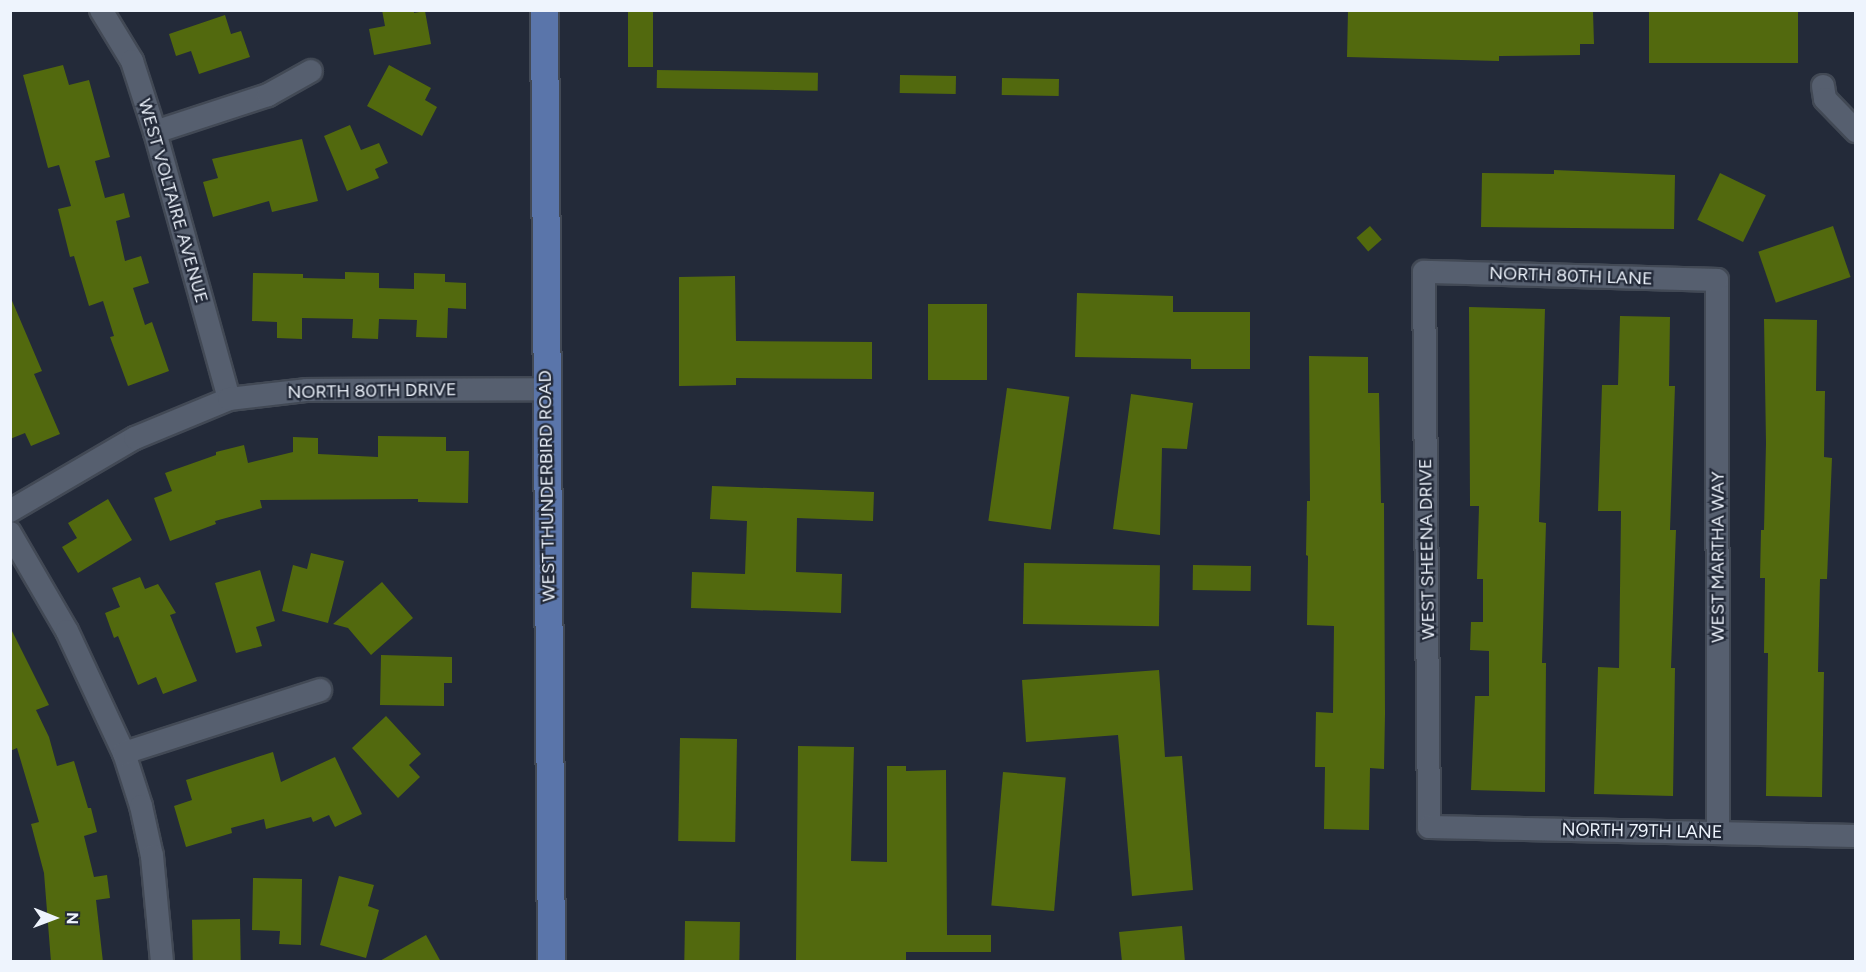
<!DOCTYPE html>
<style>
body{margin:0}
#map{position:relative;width:1866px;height:972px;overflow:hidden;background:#232a39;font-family:Figtree,sans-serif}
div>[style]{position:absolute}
.building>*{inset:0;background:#52690e;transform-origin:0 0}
.roads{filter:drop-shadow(2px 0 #424955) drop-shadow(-2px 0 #424955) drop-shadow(0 2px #424955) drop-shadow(0 -2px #424955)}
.minor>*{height:22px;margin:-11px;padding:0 11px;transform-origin:11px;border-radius:11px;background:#565f6f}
.major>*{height:27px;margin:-13.5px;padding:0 13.5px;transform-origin:13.5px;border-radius:13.5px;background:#5a75aa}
span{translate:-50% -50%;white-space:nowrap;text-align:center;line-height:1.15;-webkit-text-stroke:4.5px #232a39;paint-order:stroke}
.street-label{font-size:18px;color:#eef4fd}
.frame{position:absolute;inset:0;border:12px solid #eef4fd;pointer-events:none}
.north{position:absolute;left:24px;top:888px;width:60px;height:60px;-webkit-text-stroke:4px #232a39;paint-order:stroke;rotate:91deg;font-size:16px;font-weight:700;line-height:24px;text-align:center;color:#eef4fd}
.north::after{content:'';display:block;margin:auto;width:21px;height:27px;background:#eef4fd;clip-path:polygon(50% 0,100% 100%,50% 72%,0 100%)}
</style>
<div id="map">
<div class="building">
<div style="clip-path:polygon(382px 10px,414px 10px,414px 13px,425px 11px,431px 44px,374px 55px,369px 29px,385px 26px)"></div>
<div style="left:628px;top:10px;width:25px;height:57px"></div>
<div style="clip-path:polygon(1348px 10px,1593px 12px,1594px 44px,1580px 44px,1580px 55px,1499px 56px,1499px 61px,1347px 57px)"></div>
<div style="left:1649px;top:10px;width:149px;height:53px"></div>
<div style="clip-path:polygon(225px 15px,231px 34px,241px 31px,250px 57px,199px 74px,191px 51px,176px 56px,169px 34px)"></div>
<div style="clip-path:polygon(63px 65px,69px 85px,89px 80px,110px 157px,95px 161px,105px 198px,124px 193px,130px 217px,116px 221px,125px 261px,141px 256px,149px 283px,133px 288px,145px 325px,152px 322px,169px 371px,128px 386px,110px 337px,114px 336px,103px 301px,89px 306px,74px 256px,70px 257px,58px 209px,71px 206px,59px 165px,48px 168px,23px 75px)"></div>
<div style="clip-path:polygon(389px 65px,431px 88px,425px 100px,437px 107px,422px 136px,367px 106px)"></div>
<div style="left:657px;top:70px;width:161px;height:18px;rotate:1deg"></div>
<div style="left:900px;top:75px;width:56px;height:18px;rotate:1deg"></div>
<div style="left:1002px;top:78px;width:57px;height:17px;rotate:1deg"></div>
<div style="clip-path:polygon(350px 125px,361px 150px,379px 143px,388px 163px,375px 169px,379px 178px,347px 191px,324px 136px)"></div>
<div style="clip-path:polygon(302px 139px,318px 201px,272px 212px,269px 201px,213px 217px,203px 182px,218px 178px,212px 159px)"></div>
<div style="clip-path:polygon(1554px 170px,1675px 175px,1674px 229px,1481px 227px,1482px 173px,1554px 174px)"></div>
<div style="left:1720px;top:173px;width:51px;height:52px;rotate:26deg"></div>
<div style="left:1370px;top:226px;width:18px;height:18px;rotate:49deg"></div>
<div style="left:1833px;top:226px;width:54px;height:79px;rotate:71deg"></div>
<div style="clip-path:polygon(345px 272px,379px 273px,379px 288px,414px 289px,414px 273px,445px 274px,445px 282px,466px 283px,466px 309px,448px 308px,447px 338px,416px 337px,417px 320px,379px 319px,378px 339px,352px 338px,353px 319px,302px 318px,302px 339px,277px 338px,277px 322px,252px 321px,253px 273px,303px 274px,303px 278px,345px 279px)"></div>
<div style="clip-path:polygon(735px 276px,736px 341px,872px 342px,872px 379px,736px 378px,736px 385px,679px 386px,679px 277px)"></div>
<div style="clip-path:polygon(1077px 293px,1173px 296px,1173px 312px,1250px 312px,1250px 369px,1191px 369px,1191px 359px,1075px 357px)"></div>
<div style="clip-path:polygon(10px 296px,42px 371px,34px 374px,60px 434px,31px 446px,25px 433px,10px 439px)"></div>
<div style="left:928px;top:304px;width:59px;height:76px"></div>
<div style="clip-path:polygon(1469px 307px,1545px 309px,1539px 522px,1546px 523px,1542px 663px,1546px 663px,1545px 792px,1471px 790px,1475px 696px,1489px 696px,1489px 651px,1470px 650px,1471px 622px,1483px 622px,1483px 579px,1477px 579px,1479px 506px,1470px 506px)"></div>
<div style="clip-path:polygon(1620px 316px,1670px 317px,1669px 386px,1675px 386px,1670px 530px,1676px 530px,1671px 668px,1675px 668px,1673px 796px,1594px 794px,1598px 667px,1619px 668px,1621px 511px,1598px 511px,1602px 385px,1618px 385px)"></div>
<div style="clip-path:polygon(1764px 319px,1817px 320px,1816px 391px,1825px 391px,1824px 457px,1832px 458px,1827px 579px,1820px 579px,1818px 672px,1824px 672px,1822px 797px,1766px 796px,1768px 653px,1764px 653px,1765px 578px,1760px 578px,1761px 530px,1764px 530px,1766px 443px)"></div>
<div style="clip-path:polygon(1309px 356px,1368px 357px,1368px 393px,1379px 393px,1381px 503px,1384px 503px,1385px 714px,1384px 769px,1370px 768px,1369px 830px,1324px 829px,1325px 767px,1315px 767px,1316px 712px,1333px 713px,1334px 626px,1307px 625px,1308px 556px,1306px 555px,1307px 501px,1310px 501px)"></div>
<div style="left:1007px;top:388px;width:63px;height:134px;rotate:8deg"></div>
<div style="clip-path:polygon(1131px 394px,1193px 403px,1187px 449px,1162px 448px,1160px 535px,1113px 529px)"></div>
<div style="clip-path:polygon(378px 436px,446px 437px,446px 451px,469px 451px,468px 503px,418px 502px,418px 499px,260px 500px,262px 508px,215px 521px,216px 524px,170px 541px,154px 498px,172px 491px,165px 473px,216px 455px,216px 452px,244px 445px,248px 463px,293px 452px,293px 437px,318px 438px,318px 454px,378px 457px)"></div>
<div style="clip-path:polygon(712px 486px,874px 492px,873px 521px,797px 518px,796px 572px,842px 574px,841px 613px,691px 608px,692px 572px,745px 574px,747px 521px,710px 519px)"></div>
<div style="clip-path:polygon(108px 499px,132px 540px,78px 573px,62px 547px,77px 538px,68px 523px)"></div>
<div style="clip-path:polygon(311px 553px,344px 561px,328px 623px,282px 611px,293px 565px,307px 569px)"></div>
<div style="left:1024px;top:563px;width:136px;height:61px;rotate:1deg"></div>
<div style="left:1193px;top:565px;width:58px;height:25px;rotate:1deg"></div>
<div style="clip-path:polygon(260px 570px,275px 621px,256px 627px,262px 646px,236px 653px,215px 583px)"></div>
<div style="clip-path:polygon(140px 577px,145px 589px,158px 584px,176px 613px,170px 615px,197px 681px,163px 694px,156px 677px,138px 685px,118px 636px,114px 638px,105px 613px,120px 607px,112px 588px)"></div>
<div style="clip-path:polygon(382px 582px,413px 618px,371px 655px,348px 628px,333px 624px)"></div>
<div style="clip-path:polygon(10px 627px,49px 705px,36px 710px,49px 737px,57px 766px,74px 761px,88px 808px,91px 808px,97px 832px,84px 836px,94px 877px,107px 875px,110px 898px,96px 900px,103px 962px,51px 962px,44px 873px,31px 824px,39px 822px,17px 748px,10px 751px)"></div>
<div style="clip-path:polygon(381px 655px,452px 657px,452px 683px,444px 683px,444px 706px,380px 705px)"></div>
<div style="clip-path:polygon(1159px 670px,1165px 757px,1182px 756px,1193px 890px,1132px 896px,1118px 735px,1026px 742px,1022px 680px)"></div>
<div style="clip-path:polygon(386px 716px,421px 754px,409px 765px,420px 777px,398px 798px,352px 748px)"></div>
<div style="left:680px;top:738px;width:57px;height:103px;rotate:1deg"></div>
<div style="clip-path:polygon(798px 746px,854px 747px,851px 861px,887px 862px,887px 766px,906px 766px,906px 771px,946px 770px,947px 935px,991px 935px,991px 952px,906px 952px,906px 962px,796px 962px)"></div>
<div style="clip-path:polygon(273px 752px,281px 782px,335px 757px,362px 814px,335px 827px,329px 815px,313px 822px,311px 817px,266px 829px,264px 819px,231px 828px,232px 833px,186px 847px,174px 806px,192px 800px,186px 780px)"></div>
<div style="left:1003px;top:772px;width:63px;height:134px;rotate:5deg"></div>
<div style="clip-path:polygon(339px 876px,374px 885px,368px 906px,379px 910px,366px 958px,320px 945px)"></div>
<div style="clip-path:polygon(253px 878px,302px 879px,301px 945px,279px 944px,280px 931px,252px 930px)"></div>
<div style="left:240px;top:919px;width:43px;height:48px;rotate:89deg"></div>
<div style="left:685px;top:921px;width:55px;height:41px;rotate:1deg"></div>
<div style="clip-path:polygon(1182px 926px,1185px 962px,1122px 962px,1119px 932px)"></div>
<div style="clip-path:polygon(426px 935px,441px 962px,378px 962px)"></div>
</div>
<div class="roads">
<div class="minor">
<div style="left:101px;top:10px;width:60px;rotate:58.7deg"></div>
<div style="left:132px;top:61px;width:75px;rotate:72.1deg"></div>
<div style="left:155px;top:132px;width:277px;rotate:74.5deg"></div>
<div style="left:1823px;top:86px;width:13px;rotate:81deg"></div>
<div style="left:1825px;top:99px;width:45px;rotate:45.9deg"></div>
<div style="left:155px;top:132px;width:119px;rotate:-18.1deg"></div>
<div style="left:268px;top:95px;width:49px;rotate:-29.2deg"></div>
<div style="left:10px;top:511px;width:145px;rotate:-30.3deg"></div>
<div style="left:135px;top:438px;width:102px;rotate:-22.5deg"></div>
<div style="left:229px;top:399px;width:79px;rotate:-6.6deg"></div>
<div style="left:307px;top:390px;width:239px;rotate:-0.2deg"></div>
<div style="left:10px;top:533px;width:113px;rotate:59.8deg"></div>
<div style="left:67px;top:631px;width:135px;rotate:65deg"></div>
<div style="left:124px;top:753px;width:56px;rotate:72.2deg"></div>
<div style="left:141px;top:806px;width:51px;rotate:77.6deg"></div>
<div style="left:152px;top:856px;width:106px;rotate:84.6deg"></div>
<div style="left:124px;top:753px;width:206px;rotate:-17.8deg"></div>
<div style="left:1718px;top:833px;width:553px;rotate:-90.1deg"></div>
<div style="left:1717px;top:280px;width:293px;rotate:-178.4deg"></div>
<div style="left:1424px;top:272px;width:555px;rotate:89.48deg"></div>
<div style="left:1429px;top:827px;width:427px;rotate:1.2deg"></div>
</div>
<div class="major">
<div style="left:544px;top:10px;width:952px;rotate:89.58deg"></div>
</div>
</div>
<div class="street-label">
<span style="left:173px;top:201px;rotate:74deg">WEST VOLTAIRE AVENUE</span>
<span style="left:1571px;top:276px;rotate:2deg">NORTH 80TH LANE</span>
<span style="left:372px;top:391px;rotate:-1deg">NORTH 80TH DRIVE</span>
<span style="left:547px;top:486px;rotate:-91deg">WEST THUNDERBIRD ROAD</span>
<span style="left:1427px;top:549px;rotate:-91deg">WEST SHEENA DRIVE</span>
<span style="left:1718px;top:557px;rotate:-90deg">WEST MARTHA WAY</span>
<span style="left:1642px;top:831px;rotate:1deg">NORTH 79TH LANE</span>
</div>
<div class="frame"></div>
<div class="north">N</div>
</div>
